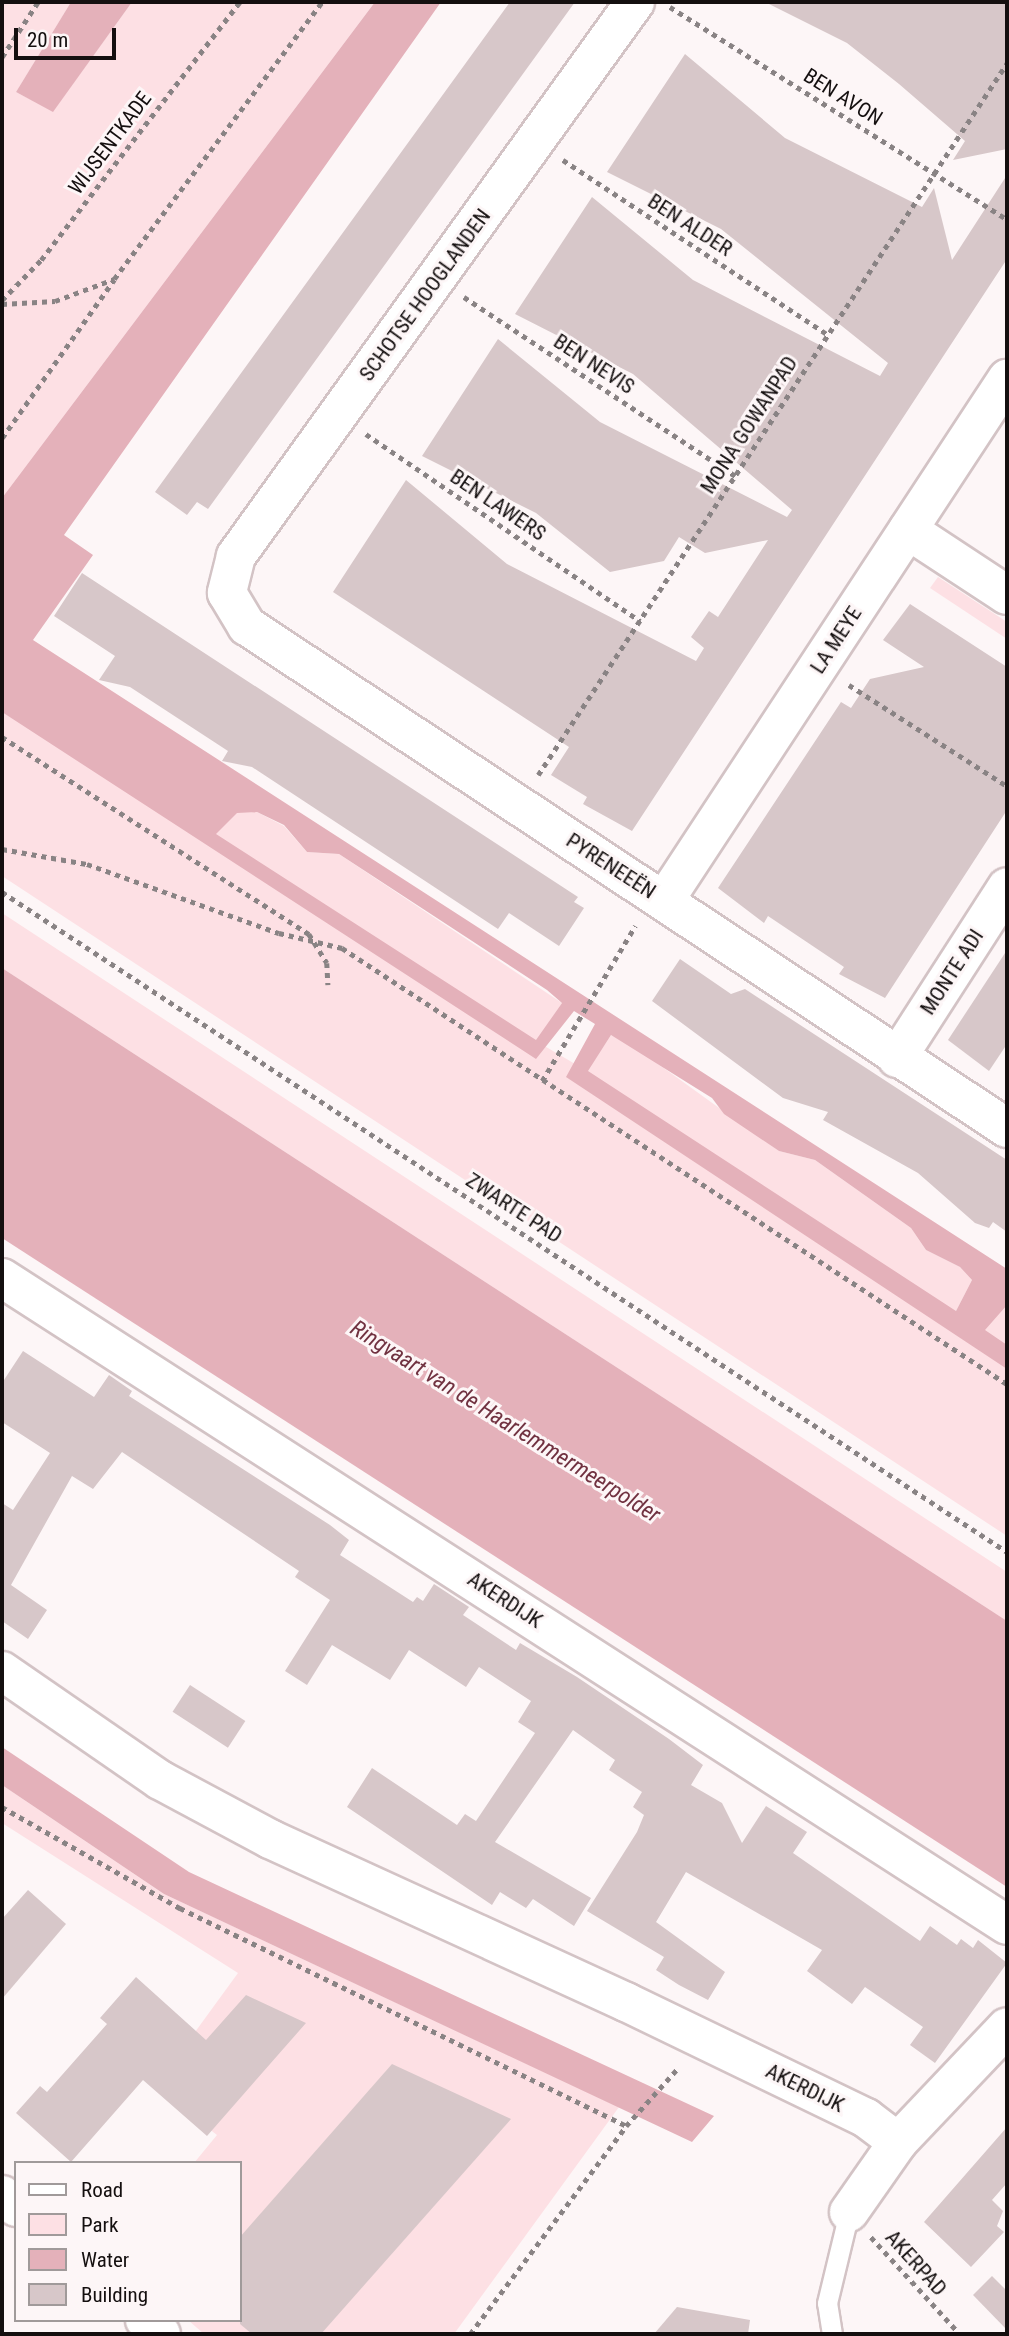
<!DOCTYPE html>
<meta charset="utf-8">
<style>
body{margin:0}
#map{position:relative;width:1009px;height:2336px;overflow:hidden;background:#fdf6f7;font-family:"Roboto Condensed",sans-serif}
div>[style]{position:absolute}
.green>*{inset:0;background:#fde0e4}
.water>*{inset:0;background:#e4b1ba}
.building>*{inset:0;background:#d7c7c9;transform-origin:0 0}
.path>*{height:4.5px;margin-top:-2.25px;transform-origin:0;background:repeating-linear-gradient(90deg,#898384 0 5px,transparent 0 10px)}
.roads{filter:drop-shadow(2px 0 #d3c3c5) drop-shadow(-2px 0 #d3c3c5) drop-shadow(0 2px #d3c3c5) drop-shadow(0 -2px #d3c3c5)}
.service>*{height:19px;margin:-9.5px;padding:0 9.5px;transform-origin:9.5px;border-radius:9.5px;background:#fff}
.minor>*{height:38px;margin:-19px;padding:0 19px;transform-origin:19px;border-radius:19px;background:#fff}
.tertiary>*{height:38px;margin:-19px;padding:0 19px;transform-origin:19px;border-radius:19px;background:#fff}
span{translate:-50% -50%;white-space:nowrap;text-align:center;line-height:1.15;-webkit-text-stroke:6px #fdf6f7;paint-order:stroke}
.street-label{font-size:21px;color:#140f0f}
.water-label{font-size:23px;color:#713241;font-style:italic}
.frame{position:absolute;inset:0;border:4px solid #140f0f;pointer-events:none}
.legend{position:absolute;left:14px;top:2161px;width:228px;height:161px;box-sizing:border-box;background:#fdf6f7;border:2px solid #a09a9a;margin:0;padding:9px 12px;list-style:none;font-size:21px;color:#140f0f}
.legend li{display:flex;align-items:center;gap:14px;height:35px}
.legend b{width:35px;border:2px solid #a09a9a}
.scale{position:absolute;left:14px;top:28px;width:102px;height:32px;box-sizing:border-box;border:4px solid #140f0f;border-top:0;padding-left:9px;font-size:21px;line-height:24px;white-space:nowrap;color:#140f0f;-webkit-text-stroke:5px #fdf6f7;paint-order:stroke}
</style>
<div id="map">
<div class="green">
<div style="clip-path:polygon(2px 2px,71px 2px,16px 92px,53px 111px,132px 2px,375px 2px,2px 498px)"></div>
<div style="clip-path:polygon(938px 577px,1007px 622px,1007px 639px,930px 588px)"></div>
<div style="clip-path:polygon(2px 712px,215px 834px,237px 812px,257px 812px,284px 826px,307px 852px,339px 854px,562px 1003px,536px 1041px,587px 1071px,611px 1035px,629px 1043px,779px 1151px,815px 1160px,911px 1228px,926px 1250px,960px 1267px,972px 1280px,956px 1311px,1007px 1305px,1007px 1536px,2px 876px)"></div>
<div style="clip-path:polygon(2px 913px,1007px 1572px,1007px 1621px,2px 968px)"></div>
<div style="clip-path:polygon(2px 1785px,164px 1894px,619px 2107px,454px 2334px,204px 2334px,188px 2320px,240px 2320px,240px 2163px,194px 2163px,217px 2135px,155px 2087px,238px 1973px,2px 1823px)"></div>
</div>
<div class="water">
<div style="clip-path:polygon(71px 2px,132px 2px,53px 112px,16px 92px)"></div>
<div style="clip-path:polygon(evenodd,375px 2px,441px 2px,64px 535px,93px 555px,33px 640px,1007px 1269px,1007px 1305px,985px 1330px,1007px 1345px,1007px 1369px,566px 1077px,595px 1024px,574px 1011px,536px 1059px,2px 712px,2px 498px,375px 2px,257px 812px,284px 825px,307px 852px,339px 854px,547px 990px,562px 1003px,536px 1040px,216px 834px,237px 813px,257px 812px,375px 2px,611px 1035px,712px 1098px,724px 1114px,779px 1151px,815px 1160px,911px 1228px,926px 1250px,960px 1267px,972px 1280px,956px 1311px,588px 1071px,611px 1035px)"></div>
<div style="clip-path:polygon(2px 968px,1007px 1621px,1007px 1887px,2px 1238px)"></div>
<div style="clip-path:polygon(2px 1747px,189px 1872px,714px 2116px,692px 2142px,164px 1894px,2px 1785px)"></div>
</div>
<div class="building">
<div style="clip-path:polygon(510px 2px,575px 2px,208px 509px,197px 502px,187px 515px,155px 492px)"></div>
<div style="clip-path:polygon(765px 2px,1007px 2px,1007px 149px,953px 160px,965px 141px,899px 84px,847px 43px)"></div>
<div style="clip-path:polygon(685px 54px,785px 138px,922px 207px,934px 188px,952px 260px,1007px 175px,1007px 259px,632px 831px,583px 804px,587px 797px,551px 775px,569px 747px,333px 592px,406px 480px,507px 564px,696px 661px,704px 648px,691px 637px,709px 611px,718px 617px,768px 540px,705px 553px,679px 537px,664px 561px,610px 572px,536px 513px,422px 456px,498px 339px,600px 422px,787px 517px,792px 510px,633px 374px,515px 314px,592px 197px,693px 280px,880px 376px,888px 363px,721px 229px,607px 172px)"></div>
<div style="clip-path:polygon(82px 573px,578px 897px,574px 902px,584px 908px,559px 946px,509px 913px,498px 929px,252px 767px,222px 761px,228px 751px,130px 687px,99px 680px,115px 656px,54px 616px)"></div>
<div style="clip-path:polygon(910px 604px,1007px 667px,1007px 810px,885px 998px,839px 974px,844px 967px,768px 916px,764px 923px,718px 888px,841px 702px,851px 708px,870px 679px,924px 667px,883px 640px)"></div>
<div style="clip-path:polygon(1007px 950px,1007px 1044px,989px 1071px,948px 1040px)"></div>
<div style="clip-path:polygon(680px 959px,731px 994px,745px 989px,1007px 1160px,1007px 1232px,993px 1222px,989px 1228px,975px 1223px,918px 1173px,823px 1120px,828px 1112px,783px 1098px,652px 1001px)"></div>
<div style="clip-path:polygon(23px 1351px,94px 1397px,109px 1375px,132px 1391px,129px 1396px,330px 1525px,349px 1540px,340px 1555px,413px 1602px,417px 1597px,423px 1601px,434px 1584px,469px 1607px,463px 1615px,516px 1650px,520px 1643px,577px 1677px,669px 1739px,703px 1765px,691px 1785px,722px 1803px,742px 1843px,766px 1806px,807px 1832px,793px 1853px,920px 1941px,930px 1926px,957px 1945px,961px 1939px,973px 1948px,978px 1940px,1007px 1963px,935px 2063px,910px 2045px,923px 2027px,865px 1987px,852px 2004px,807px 1971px,822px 1950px,686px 1872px,656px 1922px,725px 1972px,708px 2000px,679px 1985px,656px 1970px,664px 1957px,587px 1911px,637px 1832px,644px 1815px,633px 1807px,642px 1792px,609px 1770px,615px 1760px,573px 1730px,495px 1842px,591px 1898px,574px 1926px,533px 1899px,526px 1908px,500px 1892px,492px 1905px,347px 1807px,372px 1768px,457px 1825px,465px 1814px,476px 1821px,535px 1733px,518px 1722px,531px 1701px,479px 1667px,466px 1687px,409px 1650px,390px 1680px,332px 1645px,307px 1685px,285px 1671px,330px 1600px,295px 1577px,299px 1571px,122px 1452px,93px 1489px,72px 1476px,11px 1585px,47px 1610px,28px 1639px,2px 1621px,2px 1503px,13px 1510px,50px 1453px,2px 1422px,2px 1383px)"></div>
<div style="left:190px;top:1685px;width:66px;height:32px;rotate:33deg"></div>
<div style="clip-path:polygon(28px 1890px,66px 1924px,2px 1999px,2px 1919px)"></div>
<div style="clip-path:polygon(136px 1977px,206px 2040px,246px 1995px,306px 2023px,207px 2136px,143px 2080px,71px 2162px,16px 2113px,40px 2086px,47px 2092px,107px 2024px,100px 2018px)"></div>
<div style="clip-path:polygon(392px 2064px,511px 2119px,321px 2334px,252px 2334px,240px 2324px,240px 2237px)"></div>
<div style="clip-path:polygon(1007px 2127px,1007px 2183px,992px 2200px,1003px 2211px,997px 2226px,1004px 2232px,971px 2267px,924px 2222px)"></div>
<div style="clip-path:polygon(992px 2276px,1007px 2291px,1007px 2330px,973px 2295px)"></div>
<div style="clip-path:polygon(677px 2307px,750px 2320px,748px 2334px,654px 2334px)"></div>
</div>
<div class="path">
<div style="left:670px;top:7px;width:398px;rotate:32.2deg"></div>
<div style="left:2px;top:57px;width:66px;rotate:-56.8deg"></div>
<div style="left:563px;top:160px;width:318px;rotate:33.4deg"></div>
<div style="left:464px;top:297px;width:325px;rotate:33.4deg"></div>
<div style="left:2px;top:300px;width:56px;rotate:-45.7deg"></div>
<div style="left:41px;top:260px;width:326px;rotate:-52.4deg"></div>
<div style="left:2px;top:304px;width:53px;rotate:-3.2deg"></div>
<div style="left:55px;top:301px;width:63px;rotate:-20.4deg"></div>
<div style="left:114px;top:279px;width:346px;rotate:-53.1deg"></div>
<div style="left:366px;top:434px;width:332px;rotate:34.3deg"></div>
<div style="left:2px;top:438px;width:194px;rotate:-54.7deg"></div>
<div style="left:849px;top:685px;width:188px;rotate:32.6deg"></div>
<div style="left:2px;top:737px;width:365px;rotate:32.7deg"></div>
<div style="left:309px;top:934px;width:34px;rotate:58deg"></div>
<div style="left:327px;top:963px;width:22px;rotate:87deg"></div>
<div style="left:538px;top:775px;width:853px;rotate:-56.63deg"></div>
<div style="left:2px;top:849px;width:86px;rotate:10deg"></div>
<div style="left:87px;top:864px;width:204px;rotate:19.8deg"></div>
<div style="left:279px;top:933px;width:65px;rotate:13.4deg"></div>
<div style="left:342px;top:948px;width:795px;rotate:33.25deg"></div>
<div style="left:2px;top:892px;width:1202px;rotate:33.29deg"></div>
<div style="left:542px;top:1081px;width:181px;rotate:-59deg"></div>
<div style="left:2px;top:1807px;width:205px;rotate:29.6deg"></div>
<div style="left:180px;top:1908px;width:496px;rotate:26deg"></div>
<div style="left:871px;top:2237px;width:132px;rotate:47.5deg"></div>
<div style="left:470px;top:2334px;width:260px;rotate:-53.1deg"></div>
<div style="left:626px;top:2126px;width:78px;rotate:-48.1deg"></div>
</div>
<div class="roads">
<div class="service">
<div style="left:832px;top:2334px;width:31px;rotate:-99deg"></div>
<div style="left:827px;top:2303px;width:94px;rotate:-76.4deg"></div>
</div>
<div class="minor">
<div style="left:635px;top:2px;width:683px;rotate:125.76deg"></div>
<div style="left:236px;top:556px;width:38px;rotate:104deg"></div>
<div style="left:227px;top:593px;width:39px;rotate:59deg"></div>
<div style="left:247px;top:626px;width:911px;rotate:33.45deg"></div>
<div style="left:908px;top:530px;width:118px;rotate:33.3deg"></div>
<div style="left:664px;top:901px;width:625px;rotate:-56.69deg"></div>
<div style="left:897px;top:1058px;width:203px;rotate:-57.2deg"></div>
<div style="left:2px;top:1671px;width:192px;rotate:34.6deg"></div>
<div style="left:160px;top:1780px;width:125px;rotate:28.2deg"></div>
<div style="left:270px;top:1839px;width:392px;rotate:24.6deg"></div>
<div style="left:626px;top:2002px;width:267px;rotate:25.8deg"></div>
<div style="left:866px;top:2118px;width:40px;rotate:37deg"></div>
<div style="left:2px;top:2195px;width:18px;rotate:41deg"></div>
<div style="left:849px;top:2212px;width:85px;rotate:-55deg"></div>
<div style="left:898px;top:2142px;width:158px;rotate:-46.5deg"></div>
<div style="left:145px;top:2320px;width:21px;rotate:41deg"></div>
</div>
<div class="tertiary">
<div style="left:2px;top:1278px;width:1195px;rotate:32.77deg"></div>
</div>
</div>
<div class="street-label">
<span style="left:843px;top:97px;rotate:32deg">BEN AVON</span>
<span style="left:110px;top:143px;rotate:-53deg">WIJSENTKADE</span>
<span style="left:690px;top:225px;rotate:33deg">BEN ALDER</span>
<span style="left:425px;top:295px;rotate:-54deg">SCHOTSE HOOGLANDEN</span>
<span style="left:594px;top:364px;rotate:33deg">BEN NEVIS</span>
<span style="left:749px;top:425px;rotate:-57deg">MONA GOWANPAD</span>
<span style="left:498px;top:505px;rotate:34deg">BEN LAWERS</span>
<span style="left:836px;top:640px;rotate:-57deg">LA MEYE</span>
<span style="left:611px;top:866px;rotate:33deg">PYRENEEËN</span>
<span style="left:952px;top:972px;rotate:-57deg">MONTE ADI</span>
<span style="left:514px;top:1208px;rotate:33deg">ZWARTE PAD</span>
<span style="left:505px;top:1600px;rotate:33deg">AKERDIJK</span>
<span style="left:805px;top:2088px;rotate:26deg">AKERDIJK</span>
<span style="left:916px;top:2263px;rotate:48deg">AKERPAD</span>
</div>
<div class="water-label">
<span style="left:505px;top:1422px;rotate:32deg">Ringvaart van de Haarlemmermeerpolder</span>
</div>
<div class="frame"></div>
<ul class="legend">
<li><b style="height:9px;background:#fff"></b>Road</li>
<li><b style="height:19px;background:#fde0e4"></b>Park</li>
<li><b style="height:19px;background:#e4b1ba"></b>Water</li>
<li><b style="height:19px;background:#d7c7c9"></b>Building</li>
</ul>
<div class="scale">20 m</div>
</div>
